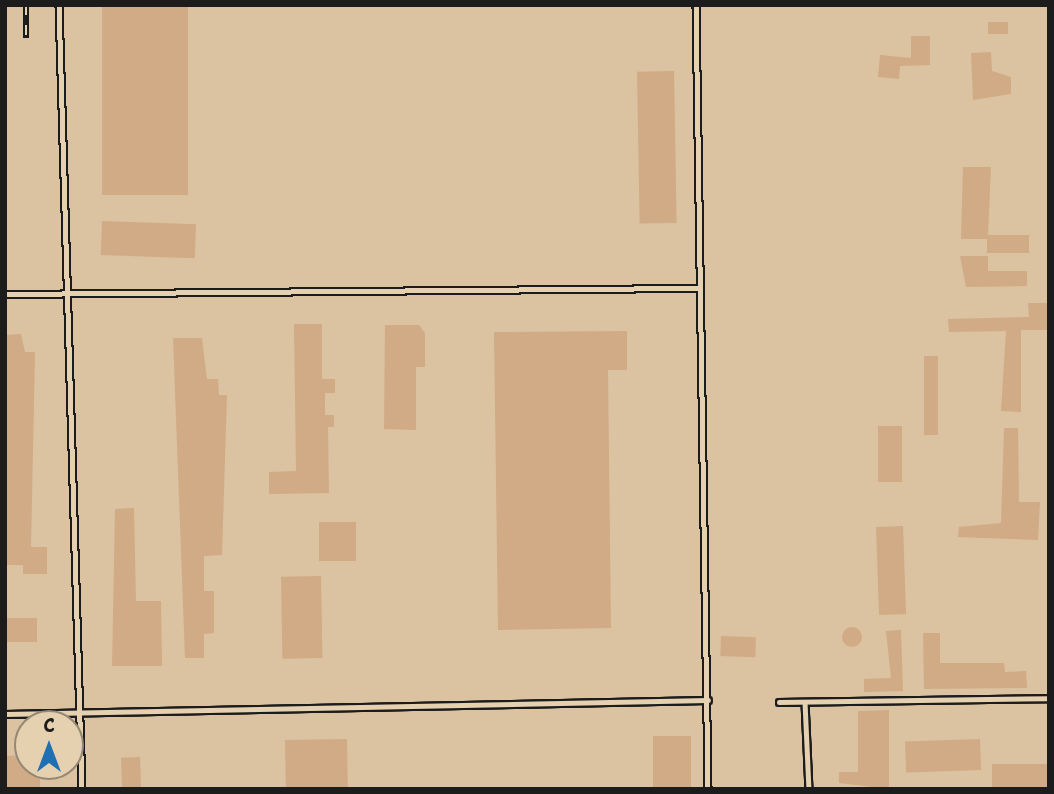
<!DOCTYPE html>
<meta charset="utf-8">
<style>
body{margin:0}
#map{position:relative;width:1054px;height:794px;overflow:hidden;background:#e5d0af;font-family:"Shantell Sans",sans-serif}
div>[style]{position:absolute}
.built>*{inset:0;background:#dbc2a0}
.building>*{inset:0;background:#d0ab86;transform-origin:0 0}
.round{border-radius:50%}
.roads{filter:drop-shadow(2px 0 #1c1c1c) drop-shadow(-2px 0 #1c1c1c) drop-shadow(0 2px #1c1c1c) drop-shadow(0 -2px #1c1c1c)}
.service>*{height:4.5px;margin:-2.25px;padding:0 2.25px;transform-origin:2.25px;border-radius:2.25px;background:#e5d0af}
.rail>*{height:6px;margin-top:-3px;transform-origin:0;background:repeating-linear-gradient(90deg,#e5d0af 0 10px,#1c1c1c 0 20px);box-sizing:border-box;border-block:2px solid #1c1c1c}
span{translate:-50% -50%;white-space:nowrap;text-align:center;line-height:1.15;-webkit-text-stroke:6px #e5d0af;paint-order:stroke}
.frame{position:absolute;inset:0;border:7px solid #1c1c1c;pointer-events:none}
.north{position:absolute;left:14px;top:710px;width:70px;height:70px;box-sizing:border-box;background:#e5d0af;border:2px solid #958874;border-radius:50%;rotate:0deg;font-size:19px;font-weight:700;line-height:28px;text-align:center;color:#1c1c1c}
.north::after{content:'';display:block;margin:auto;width:24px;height:32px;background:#1f6fb2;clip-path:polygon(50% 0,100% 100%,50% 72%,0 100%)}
</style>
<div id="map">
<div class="built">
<div style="clip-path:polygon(evenodd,5px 5px,1049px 5px,1049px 789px,5px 789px,5px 5px,28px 724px,70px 724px,70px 766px,28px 766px,28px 724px)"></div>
</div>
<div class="building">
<div style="left:102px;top:5px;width:86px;height:190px"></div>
<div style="left:988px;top:22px;width:20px;height:12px"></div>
<div style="clip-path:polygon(911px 36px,930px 36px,930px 65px,900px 66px,899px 79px,878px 77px,880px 55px,911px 58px)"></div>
<div style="clip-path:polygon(991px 52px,992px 71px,1011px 77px,1011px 94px,973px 100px,971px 53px)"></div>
<div style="left:674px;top:71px;width:152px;height:37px;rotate:89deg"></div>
<div style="clip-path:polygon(963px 167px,991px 167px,988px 235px,1029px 235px,1029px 253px,987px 253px,987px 239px,961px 239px)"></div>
<div style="left:102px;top:221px;width:94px;height:34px;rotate:2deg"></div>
<div style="clip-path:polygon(960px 256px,988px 256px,988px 271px,1027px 271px,1027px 286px,966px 287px)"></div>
<div style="clip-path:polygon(1028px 303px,1049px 303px,1049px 330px,1021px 330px,1021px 412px,1001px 411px,1006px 331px,949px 332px,948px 319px,1029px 317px)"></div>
<div style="clip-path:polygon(294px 324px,322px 324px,322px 379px,335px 379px,335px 393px,325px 393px,325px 415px,334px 415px,334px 427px,328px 427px,329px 493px,269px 494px,269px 472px,296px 471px)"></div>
<div style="clip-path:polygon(385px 325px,419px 325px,425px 333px,425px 367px,416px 367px,416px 430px,384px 429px)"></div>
<div style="clip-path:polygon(627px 331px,627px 370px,608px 370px,611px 628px,498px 630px,494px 332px)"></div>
<div style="clip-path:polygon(21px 334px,25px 352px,35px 352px,31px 547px,47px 547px,47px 574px,23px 574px,23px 565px,5px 565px,5px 335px)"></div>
<div style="clip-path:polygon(173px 338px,202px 338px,207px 379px,218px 379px,219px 395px,227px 395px,222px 555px,204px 556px,204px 591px,214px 591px,214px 633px,204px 634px,204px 658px,185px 658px)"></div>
<div style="left:924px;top:356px;width:14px;height:79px"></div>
<div style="left:878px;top:426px;width:24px;height:56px"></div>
<div style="clip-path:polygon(1004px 428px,1018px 428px,1019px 502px,1040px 502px,1038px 540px,958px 537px,959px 527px,1001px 523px)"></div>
<div style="clip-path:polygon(134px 508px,136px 601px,161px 601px,162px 666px,112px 666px,115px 509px)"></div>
<div style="left:319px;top:522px;width:37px;height:39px"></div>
<div style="left:903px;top:526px;width:88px;height:27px;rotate:88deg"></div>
<div style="left:321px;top:576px;width:82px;height:40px;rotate:89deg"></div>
<div style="left:5px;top:618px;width:32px;height:24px"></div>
<div class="round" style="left:842px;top:627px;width:20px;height:20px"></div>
<div style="clip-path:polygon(901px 630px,903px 691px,864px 692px,864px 679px,891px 678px,886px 631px)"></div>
<div style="clip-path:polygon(923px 633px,940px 633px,940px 663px,1004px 663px,1005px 672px,1026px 671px,1027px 688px,924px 689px)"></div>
<div style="left:721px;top:636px;width:35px;height:20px;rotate:2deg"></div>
<div style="clip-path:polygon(889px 710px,889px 789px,839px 783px,839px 772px,858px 772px,858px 711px)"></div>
<div style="left:653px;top:736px;width:38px;height:53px"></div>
<div style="left:347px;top:739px;width:50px;height:62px;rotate:89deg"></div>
<div style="left:980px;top:739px;width:31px;height:75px;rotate:88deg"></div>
<div style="clip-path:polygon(28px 755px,28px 766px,40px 766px,40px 789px,5px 789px,5px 756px)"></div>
<div style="left:140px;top:757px;width:32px;height:19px;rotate:88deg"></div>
<div style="left:1049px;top:764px;width:25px;height:57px;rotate:90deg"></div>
</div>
<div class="roads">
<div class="service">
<div style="left:59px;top:5px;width:784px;rotate:88.32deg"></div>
<div style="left:696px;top:5px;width:784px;rotate:89.12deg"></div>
<div style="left:5px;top:294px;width:694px;rotate:-0.5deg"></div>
<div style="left:779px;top:702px;width:270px;rotate:-0.8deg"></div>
<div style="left:805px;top:702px;width:87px;rotate:87.4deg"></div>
<div style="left:5px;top:714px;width:703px;rotate:-1.14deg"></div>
</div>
</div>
<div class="rail">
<div style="left:26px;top:5px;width:33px;rotate:90deg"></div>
</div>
<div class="frame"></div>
<div class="north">С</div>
</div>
